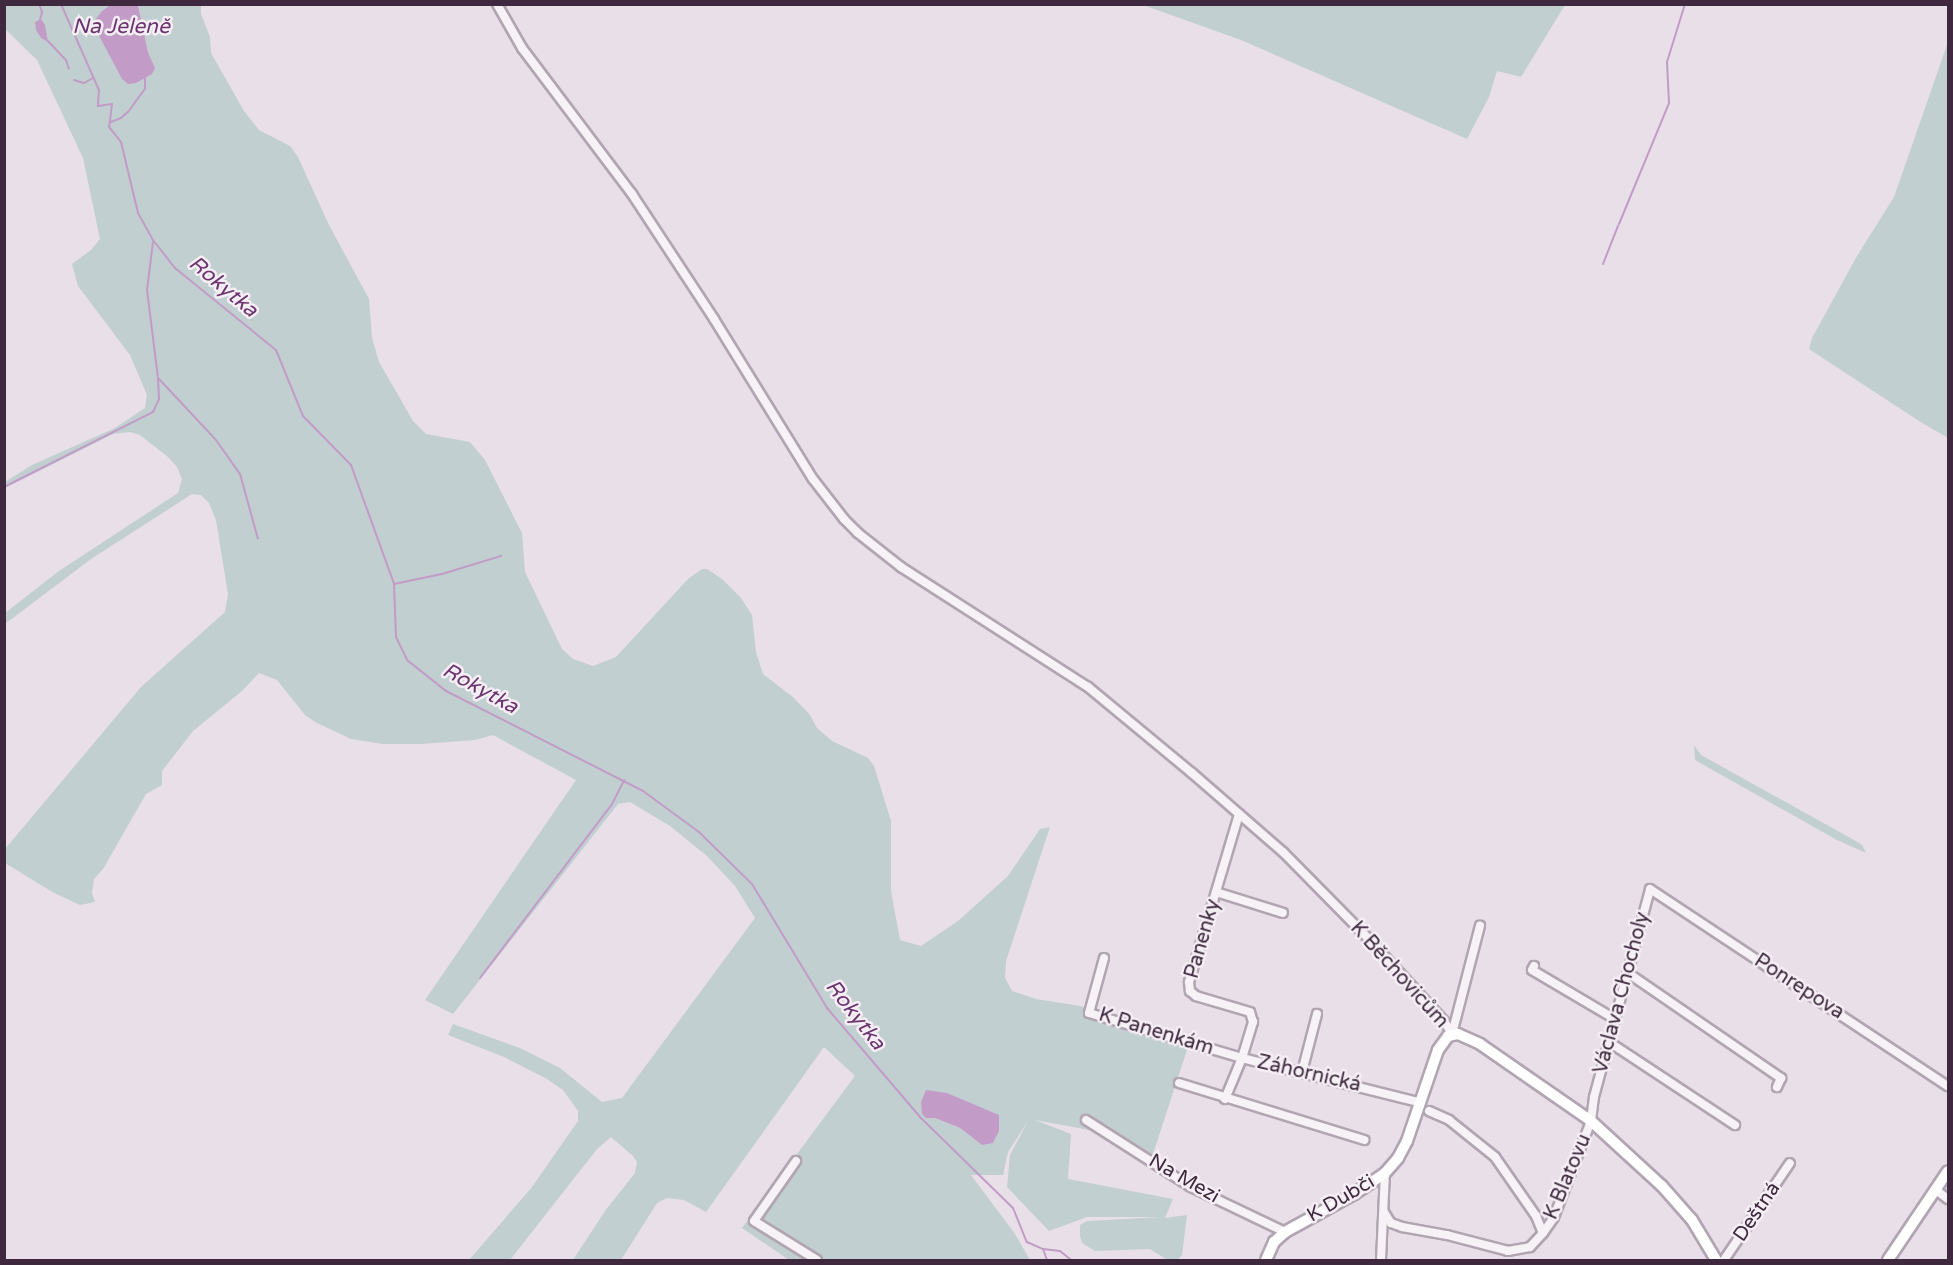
<!DOCTYPE html>
<meta charset="utf-8">
<style>
body{margin:0}
#map{position:relative;width:1953px;height:1265px;overflow:hidden;background:#e8dfe8;font-family:"Varela Round",sans-serif}
div>[style]{position:absolute}
.green>*{inset:0;background:#c1cfd1}
.water>*{inset:0;background:#c29cc6}
.stream>*{height:2px;margin:-1px;padding:0 1px;transform-origin:1px;border-radius:1px;background:#c29cc6}
.roads{filter:drop-shadow(2px 0 #b2a5b2) drop-shadow(-2px 0 #b2a5b2) drop-shadow(0 2px #b2a5b2) drop-shadow(0 -2px #b2a5b2)}
.street>*{height:8px;margin:-4px;padding:0 4px;transform-origin:4px;border-radius:4px;background:#f6f2f6}
.secondary>*{height:10px;margin:-5px;padding:0 5px;transform-origin:5px;border-radius:5px;background:#fff}
span{translate:-50% -50%;white-space:nowrap;text-align:center;line-height:1.15;-webkit-text-stroke:5px #f5eff5;paint-order:stroke}
.street-label{font-size:20px;color:#3e293e}
.water-label{font-size:21px;color:#6c3570;font-style:italic}
.frame{position:absolute;inset:0;border:6px solid #3e293e;pointer-events:none}
</style>
<div id="map">
<div class="green">
<div style="clip-path:polygon(evenodd,5px 5px,112px 5px,102px 11px,155px 68px,148px 52px,138px 5px,201px 5px,201px 14px,210px 37px,211px 53px,244px 111px,259px 130px,290px 146px,298px 157px,329px 225px,369px 299px,372px 338px,379px 362px,413px 421px,426px 434px,470px 442px,485px 460px,522px 533px,525px 572px,562px 649px,573px 659px,593px 666px,616px 657px,688px 579px,702px 569px,707px 569px,722px 579px,741px 598px,752px 615px,756px 652px,763px 674px,794px 698px,810px 715px,817px 728px,832px 741px,868px 758px,874px 766px,891px 821px,891px 891px,900px 940px,921px 946px,958px 921px,1008px 876px,1040px 829px,1050px 827px,1006px 961px,1005px 978px,1012px 991px,1036px 999px,1080px 1006px,1188px 1047px,1151px 1160px,1100px 1132px,1035px 1120px,1071px 1134px,1068px 1179px,1173px 1199px,1165px 1218px,1187px 1215px,1182px 1255px,1178px 1259px,1166px 1259px,1150px 1249px,1095px 1251px,1082px 1243px,1080px 1236px,1080px 1225px,1087px 1221px,1161px 1217px,1087px 1217px,1049px 1231px,1007px 1187px,1010px 1155px,1028px 1121px,1008px 1152px,1003px 1175px,971px 1175px,1015px 1234px,1030px 1260px,789px 1260px,742px 1228px,855px 1076px,824px 1047px,706px 1212px,684px 1200px,667px 1198px,657px 1203px,621px 1260px,573px 1260px,605px 1211px,635px 1173px,637px 1162px,633px 1156px,611px 1137px,597px 1149px,510px 1260px,469px 1260px,532px 1187px,578px 1121px,578px 1111px,563px 1090px,547px 1079px,504px 1057px,448px 1035px,453px 1024px,520px 1048px,560px 1068px,602px 1102px,622px 1098px,755px 918px,735px 886px,707px 856px,670px 826px,630px 802px,618px 804px,453px 1014px,425px 1000px,576px 780px,493px 735px,475px 740px,421px 744px,383px 744px,351px 739px,315px 722px,305px 715px,277px 680px,259px 673px,242px 691px,193px 731px,162px 771px,162px 785px,146px 794px,103px 869px,94px 879px,92px 893px,95px 902px,80px 905px,54px 893px,5px 863px,5px 849px,141px 687px,225px 612px,228px 594px,216px 520px,209px 503px,201px 495px,192px 494px,91px 559px,5px 624px,5px 613px,59px 571px,178px 493px,182px 479px,177px 467px,168px 457px,140px 435px,130px 432px,113px 434px,5px 488px,5px 482px,32px 465px,115px 428px,145px 408px,147px 395px,130px 355px,78px 286px,72px 264px,91px 250px,100px 239px,83px 158px,37px 60px,5px 29px,5px 5px,935px 1118px,999px 1131px,982px 1145px,960px 1128px,935px 1118px)"></div>
<div style="clip-path:polygon(1143px 5px,1565px 5px,1521px 77px,1497px 71px,1489px 97px,1467px 139px,1241px 40px)"></div>
<div style="clip-path:polygon(1948px 42px,1948px 438px,1919px 421px,1809px 349px,1812px 338px,1857px 256px,1894px 197px)"></div>
<div style="clip-path:polygon(1694px 745px,1701px 755px,1854px 840px,1862px 845px,1866px 853px,1837px 840px,1695px 760px)"></div>
</div>
<div class="water">
<div style="clip-path:polygon(112px 4px,138px 5px,148px 52px,155px 68px,152px 74px,136px 83px,128px 84px,122px 79px,96px 30px,95px 20px,102px 11px)"></div>
<div style="clip-path:polygon(41px 19px,45px 25px,48px 42px,41px 38px,36px 30px,35px 22px)"></div>
<div style="clip-path:polygon(926px 1090px,947px 1093px,999px 1115px,999px 1131px,993px 1143px,982px 1145px,960px 1128px,935px 1118px,926px 1118px,922px 1114px,921px 1102px)"></div>
</div>
<div class="stream">
<div style="left:39px;top:4px;width:9px;rotate:69deg"></div>
<div style="left:42px;top:12px;width:8px;rotate:104deg"></div>
<div style="left:61px;top:4px;width:94px;rotate:66.2deg"></div>
<div style="left:99px;top:90px;width:16px;rotate:94deg"></div>
<div style="left:98px;top:106px;width:14px;rotate:-8deg"></div>
<div style="left:112px;top:104px;width:23px;rotate:97deg"></div>
<div style="left:109px;top:127px;width:19px;rotate:51deg"></div>
<div style="left:121px;top:142px;width:73px;rotate:76.5deg"></div>
<div style="left:138px;top:213px;width:31px;rotate:61deg"></div>
<div style="left:153px;top:240px;width:36px;rotate:52deg"></div>
<div style="left:175px;top:268px;width:130px;rotate:39.1deg"></div>
<div style="left:276px;top:350px;width:71px;rotate:67.8deg"></div>
<div style="left:303px;top:416px;width:69px;rotate:45.6deg"></div>
<div style="left:351px;top:465px;width:127px;rotate:70.1deg"></div>
<div style="left:394px;top:584px;width:53px;rotate:87.8deg"></div>
<div style="left:396px;top:637px;width:25px;rotate:64deg"></div>
<div style="left:407px;top:660px;width:50px;rotate:38.5deg"></div>
<div style="left:446px;top:691px;width:221px;rotate:26.9deg"></div>
<div style="left:643px;top:791px;width:69px;rotate:36.2deg"></div>
<div style="left:699px;top:832px;width:74px;rotate:44.5deg"></div>
<div style="left:752px;top:884px;width:145px;rotate:58.8deg"></div>
<div style="left:827px;top:1008px;width:145px;rotate:49.5deg"></div>
<div style="left:921px;top:1118px;width:129px;rotate:44.4deg"></div>
<div style="left:1013px;top:1208px;width:37px;rotate:68deg"></div>
<div style="left:1027px;top:1242px;width:17px;rotate:24deg"></div>
<div style="left:1043px;top:1249px;width:12px;rotate:70deg"></div>
<div style="left:48px;top:41px;width:26px;rotate:47deg"></div>
<div style="left:66px;top:60px;width:9px;rotate:72deg"></div>
<div style="left:74px;top:80px;width:10px;rotate:17deg"></div>
<div style="left:84px;top:83px;width:10px;rotate:-29deg"></div>
<div style="left:111px;top:122px;width:11px;rotate:-22deg"></div>
<div style="left:121px;top:118px;width:9px;rotate:-41deg"></div>
<div style="left:128px;top:112px;width:29px;rotate:-54deg"></div>
<div style="left:145px;top:89px;width:11px;rotate:-90deg"></div>
<div style="left:1619px;top:224px;width:131px;rotate:-67.5deg"></div>
<div style="left:1669px;top:103px;width:41px;rotate:-92.8deg"></div>
<div style="left:1667px;top:62px;width:61px;rotate:-72.8deg"></div>
<div style="left:1603px;top:264px;width:41px;rotate:-68.5deg"></div>
<div style="left:159px;top:379px;width:83px;rotate:46.9deg"></div>
<div style="left:216px;top:440px;width:42px;rotate:54.8deg"></div>
<div style="left:240px;top:474px;width:67px;rotate:74.5deg"></div>
<div style="left:4px;top:487px;width:167px;rotate:-26.7deg"></div>
<div style="left:153px;top:412px;width:14px;rotate:-65deg"></div>
<div style="left:159px;top:399px;width:21px;rotate:-93deg"></div>
<div style="left:158px;top:378px;width:89px;rotate:-97.1deg"></div>
<div style="left:147px;top:290px;width:48px;rotate:-82.9deg"></div>
<div style="left:394px;top:584px;width:49px;rotate:-11.8deg"></div>
<div style="left:442px;top:574px;width:62px;rotate:-17deg"></div>
<div style="left:480px;top:978px;width:218px;rotate:-52.8deg"></div>
<div style="left:612px;top:804px;width:27px;rotate:-63deg"></div>
<div style="left:1043px;top:1249px;width:17px;rotate:7deg"></div>
<div style="left:1060px;top:1251px;width:14px;rotate:39deg"></div>
</div>
<div class="roads">
<div class="street">
<div style="left:497px;top:4px;width:51px;rotate:60.4deg"></div>
<div style="left:522px;top:48px;width:183px;rotate:53deg"></div>
<div style="left:632px;top:194px;width:149px;rotate:56.7deg"></div>
<div style="left:714px;top:319px;width:188px;rotate:58.3deg"></div>
<div style="left:813px;top:479px;width:51px;rotate:52.2deg"></div>
<div style="left:844px;top:519px;width:20px;rotate:45deg"></div>
<div style="left:858px;top:533px;width:55px;rotate:38.3deg"></div>
<div style="left:901px;top:567px;width:222px;rotate:32.7deg"></div>
<div style="left:1088px;top:687px;width:135px;rotate:39.6deg"></div>
<div style="left:1192px;top:773px;width:121px;rotate:41deg"></div>
<div style="left:1283px;top:852px;width:115px;rotate:45.4deg"></div>
<div style="left:1364px;top:934px;width:118px;rotate:47.4deg"></div>
<div style="left:1444px;top:1021px;width:15px;rotate:58deg"></div>
<div style="left:1216px;top:892px;width:70px;rotate:17.4deg"></div>
<div style="left:1104px;top:958px;width:57px;rotate:105.3deg"></div>
<div style="left:1089px;top:1013px;width:159px;rotate:16.4deg"></div>
<div style="left:1242px;top:1058px;width:38px;rotate:-73deg"></div>
<div style="left:1253px;top:1022px;width:10px;rotate:-107deg"></div>
<div style="left:1250px;top:1012px;width:56px;rotate:-163.5deg"></div>
<div style="left:1196px;top:996px;width:8px;rotate:-140deg"></div>
<div style="left:1190px;top:991px;width:9px;rotate:-96deg"></div>
<div style="left:1189px;top:982px;width:175px;rotate:-73.4deg"></div>
<div style="left:1534px;top:966px;width:4px;rotate:117deg"></div>
<div style="left:1532px;top:970px;width:96px;rotate:30.6deg"></div>
<div style="left:1628px;top:973px;width:186px;rotate:34.5deg"></div>
<div style="left:1781px;top:1078px;width:10px;rotate:114deg"></div>
<div style="left:1452px;top:1034px;width:112px;rotate:-75.5deg"></div>
<div style="left:1609px;top:1042px;width:151px;rotate:33.4deg"></div>
<div style="left:1302px;top:1072px;width:60px;rotate:-75.5deg"></div>
<div style="left:1179px;top:1083px;width:194px;rotate:17.1deg"></div>
<div style="left:1225px;top:1099px;width:44px;rotate:-67.5deg"></div>
<div style="left:1242px;top:1058px;width:182px;rotate:14deg"></div>
<div style="left:1429px;top:1111px;width:22px;rotate:24deg"></div>
<div style="left:1449px;top:1120px;width:59px;rotate:38.8deg"></div>
<div style="left:1495px;top:1157px;width:72px;rotate:55.2deg"></div>
<div style="left:1536px;top:1216px;width:18px;rotate:68deg"></div>
<div style="left:1086px;top:1120px;width:125px;rotate:32.5deg"></div>
<div style="left:1191px;top:1187px;width:104px;rotate:25.6deg"></div>
<div style="left:796px;top:1161px;width:73px;rotate:125deg"></div>
<div style="left:754px;top:1221px;width:74px;rotate:31.8deg"></div>
<div style="left:1936px;top:1190px;width:15px;rotate:37deg"></div>
<div style="left:1384px;top:1212px;width:13px;rotate:58deg"></div>
<div style="left:1391px;top:1223px;width:12px;rotate:20deg"></div>
<div style="left:1402px;top:1227px;width:46px;rotate:10.1deg"></div>
<div style="left:1447px;top:1235px;width:63px;rotate:14.7deg"></div>
<div style="left:1508px;top:1251px;width:22px;rotate:-10deg"></div>
<div style="left:1530px;top:1247px;width:19px;rotate:-47deg"></div>
<div style="left:1543px;top:1233px;width:19px;rotate:-55deg"></div>
<div style="left:1554px;top:1217px;width:103px;rotate:-68.9deg"></div>
<div style="left:1591px;top:1121px;width:24px;rotate:-83deg"></div>
<div style="left:1594px;top:1097px;width:215px;rotate:-74.9deg"></div>
<div style="left:1650px;top:889px;width:357px;rotate:33.5deg"></div>
<div style="left:1381px;top:1260px;width:87px;rotate:-87.4deg"></div>
<div style="left:1724px;top:1260px;width:117px;rotate:-55.8deg"></div>
</div>
<div class="secondary">
<div style="left:1266px;top:1260px;width:20px;rotate:-66deg"></div>
<div style="left:1274px;top:1242px;width:15px;rotate:-42deg"></div>
<div style="left:1285px;top:1232px;width:79px;rotate:-28.8deg"></div>
<div style="left:1354px;top:1194px;width:37px;rotate:-34deg"></div>
<div style="left:1385px;top:1173px;width:20px;rotate:-49deg"></div>
<div style="left:1398px;top:1158px;width:19px;rotate:-62deg"></div>
<div style="left:1407px;top:1141px;width:96px;rotate:-71.2deg"></div>
<div style="left:1438px;top:1050px;width:17px;rotate:-54deg"></div>
<div style="left:1448px;top:1036px;width:10px;rotate:-11deg"></div>
<div style="left:1458px;top:1034px;width:24px;rotate:24deg"></div>
<div style="left:1480px;top:1044px;width:135px;rotate:34.7deg"></div>
<div style="left:1591px;top:1121px;width:96px;rotate:42.5deg"></div>
<div style="left:1662px;top:1186px;width:45px;rotate:48.6deg"></div>
<div style="left:1692px;top:1220px;width:47px;rotate:59deg"></div>
<div style="left:1888px;top:1260px;width:107px;rotate:-56deg"></div>
</div>
</div>
<div class="street-label">
<span style="left:1203px;top:939px;rotate:-74deg">Panenky</span>
<span style="left:1399px;top:975px;rotate:48deg">K Běchovicům</span>
<span style="left:1799px;top:987px;rotate:33deg">Ponrepova</span>
<span style="left:1622px;top:993px;rotate:-75deg">Václava Chocholy</span>
<span style="left:1156px;top:1032px;rotate:17deg">K Panenkám</span>
<span style="left:1309px;top:1074px;rotate:13deg">Záhornická</span>
<span style="left:1568px;top:1177px;rotate:-67deg">K Blatovu</span>
<span style="left:1184px;top:1179px;rotate:30deg">Na Mezi</span>
<span style="left:1341px;top:1199px;rotate:-30deg">K Dubči</span>
<span style="left:1757px;top:1212px;rotate:-56deg">Deštná</span>
</div>
<div class="water-label">
<span style="left:121px;top:27px">Na Jeleně</span>
<span style="left:223px;top:287px;rotate:40deg">Rokytka</span>
<span style="left:480px;top:689px;rotate:29deg">Rokytka</span>
<span style="left:855px;top:1015px;rotate:52deg">Rokytka</span>
</div>
<div class="frame"></div>
</div>
